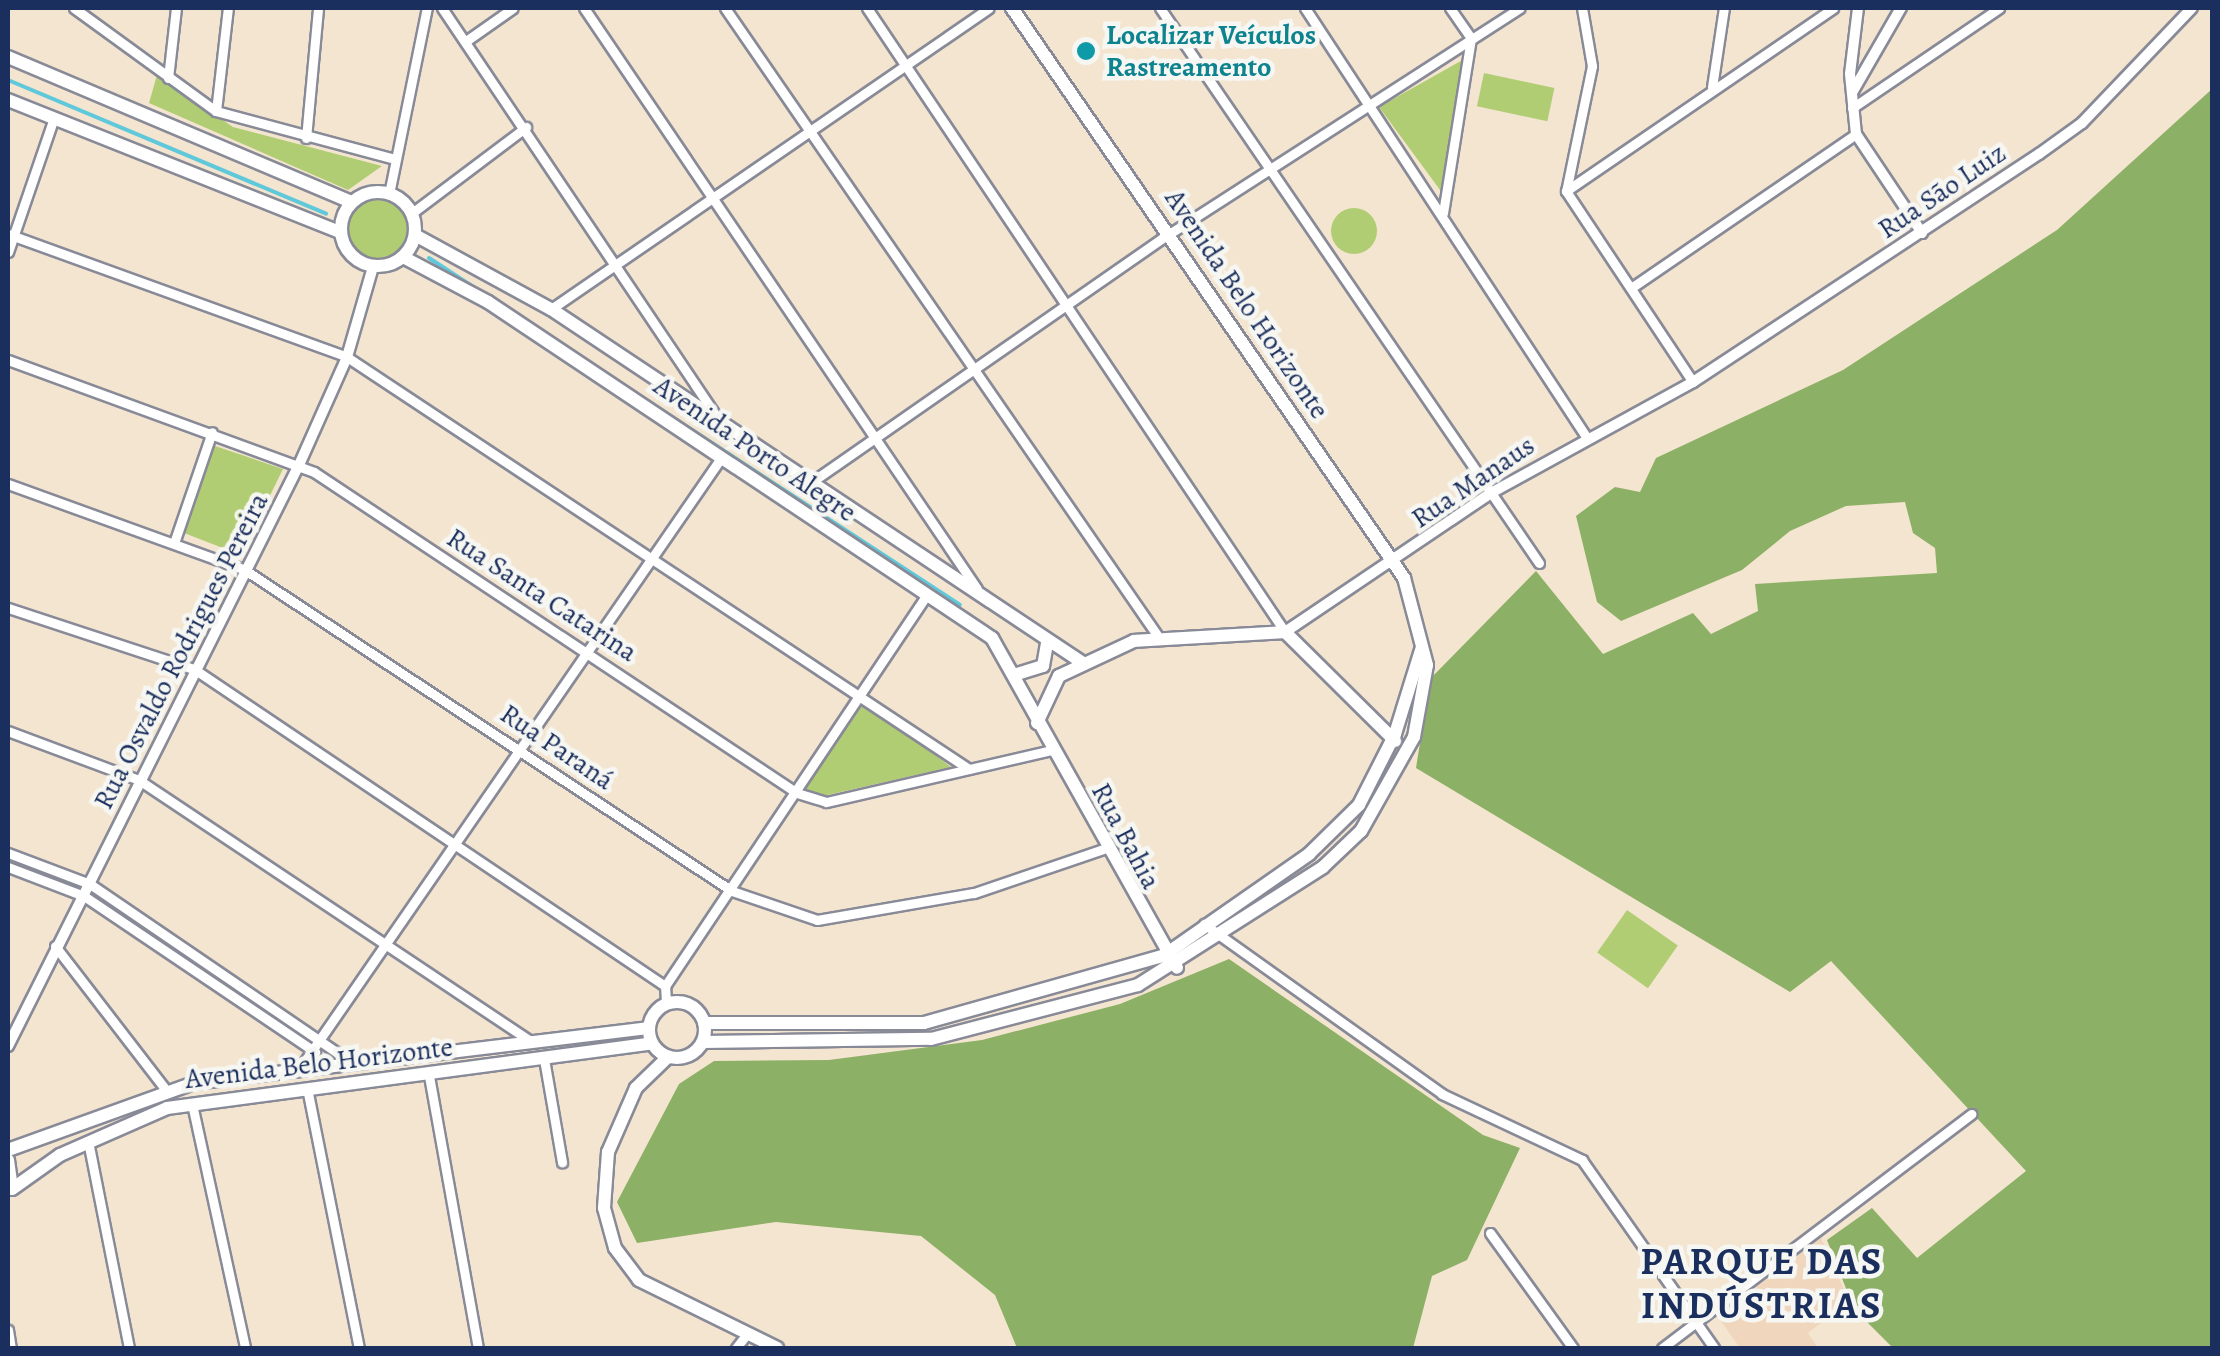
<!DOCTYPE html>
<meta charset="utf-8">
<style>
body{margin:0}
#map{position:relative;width:2220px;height:1356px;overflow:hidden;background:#f4e5d0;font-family:Alegreya,serif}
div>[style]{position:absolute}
.built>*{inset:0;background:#efd6bc}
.green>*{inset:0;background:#b1cd73;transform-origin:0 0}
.round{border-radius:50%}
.forest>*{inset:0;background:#8cb065}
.stream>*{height:4px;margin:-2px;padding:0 2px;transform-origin:2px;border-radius:2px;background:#5fc8da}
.roads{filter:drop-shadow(2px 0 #888a97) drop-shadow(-2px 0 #888a97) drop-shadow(0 2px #888a97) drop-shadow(0 -2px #888a97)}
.minor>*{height:9px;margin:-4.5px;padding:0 4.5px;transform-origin:4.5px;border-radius:4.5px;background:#fff}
.tertiary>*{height:10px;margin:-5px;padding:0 5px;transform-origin:5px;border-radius:5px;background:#fff}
.secondary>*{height:12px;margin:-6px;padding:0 6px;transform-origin:6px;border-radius:6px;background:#fff}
.secondary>.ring{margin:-6px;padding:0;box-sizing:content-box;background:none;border:12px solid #fff;border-radius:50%}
.dots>*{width:28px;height:28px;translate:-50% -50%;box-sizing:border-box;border:5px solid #f6f6f2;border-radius:50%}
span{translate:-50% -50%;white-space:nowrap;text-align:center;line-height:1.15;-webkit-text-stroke:9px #f6f6f2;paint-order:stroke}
.culture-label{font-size:28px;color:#0d838f;font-weight:700}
.left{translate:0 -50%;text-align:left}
.street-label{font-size:28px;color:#1b2f5e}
.district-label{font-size:38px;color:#1b2f5e;font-weight:700;letter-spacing:2.5px}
.frame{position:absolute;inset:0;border:10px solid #1b2f5e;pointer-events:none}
</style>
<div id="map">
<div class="built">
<div style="clip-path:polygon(1821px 1238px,1849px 1301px,1808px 1333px,1818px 1348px,1740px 1348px,1718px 1317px)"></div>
</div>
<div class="green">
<div style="clip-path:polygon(1466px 58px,1443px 194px,1379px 107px)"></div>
<div style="left:1484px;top:73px;width:72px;height:34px;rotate:12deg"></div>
<div style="clip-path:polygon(157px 75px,233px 127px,382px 166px,348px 190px,149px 103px)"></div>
<div class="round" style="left:347px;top:200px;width:62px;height:62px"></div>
<div class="round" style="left:1331px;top:208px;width:46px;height:46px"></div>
<div style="clip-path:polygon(212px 445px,283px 469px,241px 555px,184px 533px)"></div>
<div style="clip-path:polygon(864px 702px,951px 767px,823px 796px,805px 789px)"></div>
<div style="left:1627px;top:910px;width:62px;height:52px;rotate:35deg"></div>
</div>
<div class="forest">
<div style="clip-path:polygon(2212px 89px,2212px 1348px,1893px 1348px,1854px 1309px,1827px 1240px,1872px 1208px,1917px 1258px,2026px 1171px,1831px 961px,1790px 992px,1416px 768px,1430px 679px,1536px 571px,1603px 654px,1693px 613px,1711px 634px,1758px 611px,1755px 584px,1937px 573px,1935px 548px,1913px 533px,1905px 502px,1846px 506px,1790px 531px,1742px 570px,1621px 621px,1597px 602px,1576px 516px,1615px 487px,1640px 492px,1656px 458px,1843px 370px,2057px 230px)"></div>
<div style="clip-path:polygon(1229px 959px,1483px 1135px,1520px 1148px,1467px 1260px,1432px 1276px,1413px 1348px,1017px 1348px,995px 1295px,921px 1236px,776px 1222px,637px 1243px,617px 1202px,679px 1084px,714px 1061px,829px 1060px,982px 1040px,1120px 1004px)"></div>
</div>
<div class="stream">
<div style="left:8px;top:80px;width:345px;rotate:22.8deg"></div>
<div style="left:429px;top:258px;width:634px;rotate:33.16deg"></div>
</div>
<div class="roads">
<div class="minor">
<div style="left:74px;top:8px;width:175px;rotate:36deg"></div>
<div style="left:216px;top:111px;width:185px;rotate:15deg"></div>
<div style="left:442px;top:8px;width:491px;rotate:56.1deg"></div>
<div style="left:584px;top:8px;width:701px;rotate:55.92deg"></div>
<div style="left:725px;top:8px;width:761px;rotate:55.43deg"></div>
<div style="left:867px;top:8px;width:751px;rotate:56.18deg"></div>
<div style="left:1160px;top:8px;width:672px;rotate:55.67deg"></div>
<div style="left:1305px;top:8px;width:511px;rotate:56.75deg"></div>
<div style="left:1450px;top:8px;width:37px;rotate:55deg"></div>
<div style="left:1582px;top:8px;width:59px;rotate:80.2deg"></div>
<div style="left:1592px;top:66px;width:128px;rotate:101.7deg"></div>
<div style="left:1566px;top:191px;width:229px;rotate:56.4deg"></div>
<div style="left:466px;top:41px;width:57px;rotate:-35.1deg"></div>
<div style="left:168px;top:78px;width:70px;rotate:-83.5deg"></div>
<div style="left:1712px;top:87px;width:80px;rotate:-81.4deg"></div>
<div style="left:1852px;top:108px;width:178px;rotate:-34.2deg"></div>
<div style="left:216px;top:111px;width:104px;rotate:-83.4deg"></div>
<div style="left:306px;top:138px;width:131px;rotate:-84.7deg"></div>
<div style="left:1566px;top:191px;width:324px;rotate:-34.4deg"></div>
<div style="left:389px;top:194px;width:190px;rotate:-78.5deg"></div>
<div style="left:412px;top:213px;width:143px;rotate:-37deg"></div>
<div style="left:1443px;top:213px;width:177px;rotate:-80.9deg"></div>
<div style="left:8px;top:234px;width:361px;rotate:19.9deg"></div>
<div style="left:347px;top:357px;width:746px;rotate:33.52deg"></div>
<div style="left:8px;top:252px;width:142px;rotate:-71.1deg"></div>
<div style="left:1631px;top:288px;width:273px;rotate:-34.4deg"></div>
<div style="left:551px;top:309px;width:531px;rotate:-34.5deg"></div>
<div style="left:8px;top:360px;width:326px;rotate:20.1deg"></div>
<div style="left:314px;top:472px;width:580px;rotate:33.61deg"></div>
<div style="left:797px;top:793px;width:30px;rotate:17deg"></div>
<div style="left:826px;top:802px;width:231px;rotate:-13deg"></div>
<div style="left:813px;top:481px;width:433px;rotate:-34.8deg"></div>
<div style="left:1169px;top:234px;width:417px;rotate:-32.8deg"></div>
<div style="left:8px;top:484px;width:252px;rotate:19.9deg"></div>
<div style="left:245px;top:570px;width:583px;rotate:33.39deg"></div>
<div style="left:732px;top:891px;width:90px;rotate:18.8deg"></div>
<div style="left:817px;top:920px;width:159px;rotate:-9.8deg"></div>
<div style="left:974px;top:893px;width:136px;rotate:-18.8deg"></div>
<div style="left:174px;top:543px;width:117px;rotate:-71.1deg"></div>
<div style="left:8px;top:608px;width:196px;rotate:18.2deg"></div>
<div style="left:194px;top:669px;width:568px;rotate:33.94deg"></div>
<div style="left:8px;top:731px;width:140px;rotate:20.5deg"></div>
<div style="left:139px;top:780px;width:470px;rotate:33.7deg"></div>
<div style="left:8px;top:853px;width:88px;rotate:20.7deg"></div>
<div style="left:90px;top:884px;width:317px;rotate:34.3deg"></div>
<div style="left:8px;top:867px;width:81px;rotate:20.9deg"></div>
<div style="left:84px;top:896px;width:279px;rotate:34deg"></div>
<div style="left:1204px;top:924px;width:292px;rotate:35.5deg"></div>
<div style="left:1442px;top:1094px;width:155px;rotate:25.2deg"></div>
<div style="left:1582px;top:1160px;width:230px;rotate:54.9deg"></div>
<div style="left:55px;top:946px;width:180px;rotate:52.4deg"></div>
<div style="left:666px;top:1003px;width:17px;rotate:-93deg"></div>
<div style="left:665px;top:986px;width:471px;rotate:-56.2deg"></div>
<div style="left:544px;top:1059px;width:105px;rotate:80.1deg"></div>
<div style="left:300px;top:1068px;width:741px;rotate:-55.39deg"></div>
<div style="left:429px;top:1076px;width:276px;rotate:79.8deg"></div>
<div style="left:307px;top:1088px;width:265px;rotate:78.7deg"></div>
<div style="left:192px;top:1104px;width:250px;rotate:77.7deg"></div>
<div style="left:88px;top:1141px;width:211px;rotate:78.8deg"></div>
<div style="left:1490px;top:1233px;width:142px;rotate:54.2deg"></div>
<div style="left:8px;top:1330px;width:18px;rotate:81deg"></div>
<div style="left:736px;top:1348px;width:16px;rotate:-52deg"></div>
<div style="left:1662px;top:1348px;width:388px;rotate:-37.1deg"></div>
</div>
<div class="tertiary">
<div style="left:1858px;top:8px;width:66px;rotate:96.9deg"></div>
<div style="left:1850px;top:74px;width:60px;rotate:84.3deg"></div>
<div style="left:1856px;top:134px;width:119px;rotate:56.3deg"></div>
<div style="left:1853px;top:91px;width:96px;rotate:-60deg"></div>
<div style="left:1285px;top:632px;width:249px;rotate:-34deg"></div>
<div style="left:1491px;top:493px;width:230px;rotate:-28.8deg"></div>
<div style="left:1693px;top:382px;width:414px;rotate:-33.4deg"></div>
<div style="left:2039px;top:154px;width:53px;rotate:-35.8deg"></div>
<div style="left:2082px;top:123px;width:159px;rotate:-46.3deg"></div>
<div style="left:8px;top:1046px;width:650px;rotate:-63.4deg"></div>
<div style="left:299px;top:465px;width:118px;rotate:-66deg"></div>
<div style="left:347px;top:357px;width:94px;rotate:-73.9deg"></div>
</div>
<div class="secondary">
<div style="left:8px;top:57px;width:373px;rotate:22.9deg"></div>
<div style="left:8px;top:100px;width:355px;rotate:21.7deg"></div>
<div class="ring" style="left:341px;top:192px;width:62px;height:62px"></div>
<div style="left:415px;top:235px;width:155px;rotate:28.6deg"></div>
<div style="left:551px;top:309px;width:639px;rotate:33.64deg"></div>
<div style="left:403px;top:257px;width:96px;rotate:27.9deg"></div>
<div style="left:488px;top:302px;width:606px;rotate:33.69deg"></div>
<div style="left:992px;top:638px;width:378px;rotate:60.7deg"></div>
<div style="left:1017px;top:674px;width:27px;rotate:-17deg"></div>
<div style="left:1043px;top:666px;width:23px;rotate:-80deg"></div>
<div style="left:1037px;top:723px;width:52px;rotate:-64.9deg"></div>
<div style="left:1059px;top:676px;width:83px;rotate:-25deg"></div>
<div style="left:1134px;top:641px;width:151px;rotate:-3.4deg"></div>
<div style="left:1285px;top:632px;width:155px;rotate:44.7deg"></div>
<div class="ring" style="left:649px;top:1002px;width:44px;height:44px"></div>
<div style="left:704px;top:1023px;width:220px"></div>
<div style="left:924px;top:1023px;width:248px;rotate:-15.7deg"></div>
<div style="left:1163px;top:956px;width:178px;rotate:-34.9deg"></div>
<div style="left:1309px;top:854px;width:70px;rotate:-44.4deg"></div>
<div style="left:1359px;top:805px;width:80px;rotate:-63.1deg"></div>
<div style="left:1395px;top:734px;width:88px;rotate:-72.8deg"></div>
<div style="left:703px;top:1042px;width:228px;rotate:-0.8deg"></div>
<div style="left:931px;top:1039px;width:214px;rotate:-14.6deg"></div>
<div style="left:1138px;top:985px;width:219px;rotate:-32.5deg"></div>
<div style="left:1323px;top:867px;width:52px;rotate:-43.5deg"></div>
<div style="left:1361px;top:831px;width:108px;rotate:-60.6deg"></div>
<div style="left:1414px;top:737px;width:73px;rotate:-79.8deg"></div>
<div style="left:1427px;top:665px;width:90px;rotate:-104.8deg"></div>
<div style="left:1404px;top:578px;width:692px;rotate:-124.52deg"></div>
<div style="left:668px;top:1057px;width:45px;rotate:135.9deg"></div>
<div style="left:636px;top:1088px;width:70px;rotate:113.6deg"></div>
<div style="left:608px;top:1152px;width:56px;rotate:94.1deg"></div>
<div style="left:604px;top:1208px;width:41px;rotate:74.6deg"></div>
<div style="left:615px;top:1248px;width:40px;rotate:53deg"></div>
<div style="left:639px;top:1280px;width:154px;rotate:26.2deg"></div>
<div style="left:8px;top:1150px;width:198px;rotate:-19.8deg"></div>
<div style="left:194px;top:1083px;width:457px;rotate:-6.9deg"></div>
<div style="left:8px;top:1160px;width:29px;rotate:82deg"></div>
<div style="left:12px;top:1189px;width:59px;rotate:-35.3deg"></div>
<div style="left:60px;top:1155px;width:117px;rotate:-23.7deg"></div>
<div style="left:167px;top:1108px;width:488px;rotate:-7.6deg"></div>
</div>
</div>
<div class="dots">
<div style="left:1086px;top:51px;background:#0f9aa8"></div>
</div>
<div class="culture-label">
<span class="left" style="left:1106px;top:51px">Localizar Veículos<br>Rastreamento</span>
</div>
<div class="street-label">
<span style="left:1942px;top:191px;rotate:-34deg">Rua São Luiz</span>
<span style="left:1247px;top:304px;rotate:56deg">Avenida Belo Horizonte</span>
<span style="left:755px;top:449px;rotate:34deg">Avenida Porto Alegre</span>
<span style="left:1473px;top:482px;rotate:-34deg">Rua Manaus</span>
<span style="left:542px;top:595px;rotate:33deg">Rua Santa Catarina</span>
<span style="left:181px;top:651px;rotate:-63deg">Rua Osvaldo Rodrigues Pereira</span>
<span style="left:557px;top:747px;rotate:34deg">Rua Paraná</span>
<span style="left:1126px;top:836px;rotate:62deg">Rua Bahia</span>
<span style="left:319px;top:1063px;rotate:-7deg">Avenida Belo Horizonte</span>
</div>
<div class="district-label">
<span style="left:1762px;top:1284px">PARQUE DAS<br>INDÚSTRIAS</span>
</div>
<div class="frame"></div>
</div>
